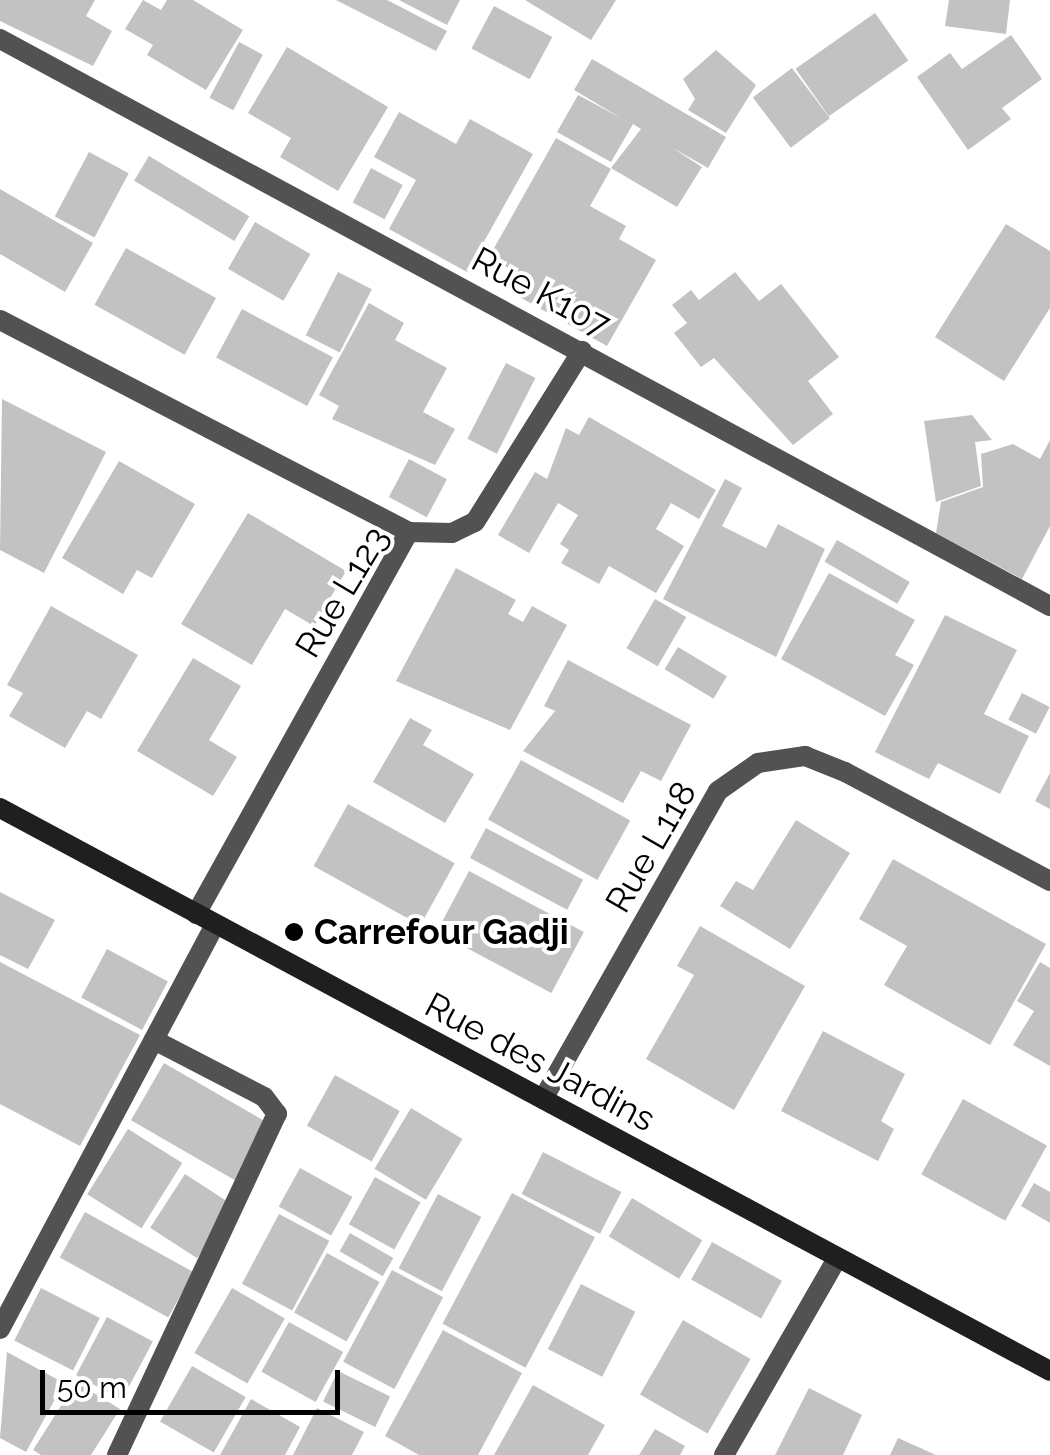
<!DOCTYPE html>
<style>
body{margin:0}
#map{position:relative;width:1050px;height:1455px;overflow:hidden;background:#fff;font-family:Raleway,sans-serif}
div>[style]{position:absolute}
.building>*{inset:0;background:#c2c2c2;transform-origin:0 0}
.minor>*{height:20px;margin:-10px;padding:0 10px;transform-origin:10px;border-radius:10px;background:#525252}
.secondary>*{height:20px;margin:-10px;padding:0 10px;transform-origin:10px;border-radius:10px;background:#1f1f1f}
.dots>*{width:28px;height:28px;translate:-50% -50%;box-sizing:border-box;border:5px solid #fff;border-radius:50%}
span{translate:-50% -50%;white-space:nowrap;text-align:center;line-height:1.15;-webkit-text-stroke:8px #fff;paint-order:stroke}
.street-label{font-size:35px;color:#000}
.poi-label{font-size:35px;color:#000;font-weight:700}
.left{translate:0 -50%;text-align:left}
.scale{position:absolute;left:40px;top:1370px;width:300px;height:45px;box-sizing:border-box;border:5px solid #000;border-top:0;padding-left:12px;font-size:30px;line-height:35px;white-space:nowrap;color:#000;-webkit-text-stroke:8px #fff;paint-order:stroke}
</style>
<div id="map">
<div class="building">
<div style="clip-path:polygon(0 0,95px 0,86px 16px,112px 31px,93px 66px,0 21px)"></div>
<div style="clip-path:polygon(143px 0,161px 10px,167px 0,193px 0,243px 30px,206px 90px,147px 55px,153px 45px,125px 29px)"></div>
<div style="clip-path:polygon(336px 0,387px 0,447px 31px,436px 51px)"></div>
<div style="clip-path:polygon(399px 0,460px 0,447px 25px)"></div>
<div style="clip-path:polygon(525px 0,616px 0,591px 40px)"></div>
<div style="clip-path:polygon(949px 0,1010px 0,1006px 34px,945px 26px)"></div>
<div style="left:494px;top:6px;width:66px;height:48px;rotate:28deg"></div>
<div style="left:875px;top:13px;width:58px;height:97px;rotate:55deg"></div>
<div style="clip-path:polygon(1011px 35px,1042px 79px,1002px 108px,1011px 119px,968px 150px,917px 77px,950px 53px,962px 69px)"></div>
<div style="left:239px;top:42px;width:27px;height:63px;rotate:28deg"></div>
<div style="clip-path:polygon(287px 47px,388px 107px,338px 191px,280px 157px,291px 138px,248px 113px)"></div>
<div style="clip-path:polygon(716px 50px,756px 85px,726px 133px,688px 110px,695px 99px,683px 79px)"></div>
<div style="clip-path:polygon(592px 59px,726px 137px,708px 168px,671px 147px,702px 167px,677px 207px,611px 168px,641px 129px,633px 124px,611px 162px,557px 132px,578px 95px,621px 118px,574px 90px)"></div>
<div style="left:792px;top:68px;width:63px;height:49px;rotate:53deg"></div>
<div style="clip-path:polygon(399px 112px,456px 144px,470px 119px,533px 154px,467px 272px,389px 229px,416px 180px,374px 157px)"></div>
<div style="clip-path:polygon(556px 138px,611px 169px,590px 206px,626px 226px,619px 239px,656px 260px,607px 346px,516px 295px,526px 278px,489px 257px)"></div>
<div style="left:89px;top:152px;width:45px;height:73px;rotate:28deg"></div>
<div style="left:149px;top:156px;width:117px;height:29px;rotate:31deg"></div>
<div style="left:371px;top:168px;width:36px;height:39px;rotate:28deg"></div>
<div style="clip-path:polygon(0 189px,93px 243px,65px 292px,0 254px)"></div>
<div style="left:255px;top:222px;width:64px;height:54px;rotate:30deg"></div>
<div style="clip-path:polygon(1006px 224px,1050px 251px,1050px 308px,1004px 381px,935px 337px)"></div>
<div style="left:126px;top:248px;width:103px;height:65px;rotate:29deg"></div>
<div style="left:338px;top:272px;width:38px;height:71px;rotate:27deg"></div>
<div style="clip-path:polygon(735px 272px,759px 301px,781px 284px,839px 357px,808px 381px,833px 414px,793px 445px,714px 358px,701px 367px,674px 333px,687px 323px,672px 305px,691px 290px,699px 300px)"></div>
<div style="clip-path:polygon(369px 303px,404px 323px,395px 340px,447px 368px,423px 412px,455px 429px,435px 465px,332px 419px,339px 406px,319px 395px)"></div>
<div style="left:242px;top:309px;width:103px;height:55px;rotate:28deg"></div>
<div style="left:506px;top:363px;width:33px;height:85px;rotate:27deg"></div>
<div style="clip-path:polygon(2px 399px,106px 452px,44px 573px,0 550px)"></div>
<div style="clip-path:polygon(972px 415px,992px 440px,975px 442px,981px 486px,936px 502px,924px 421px)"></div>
<div style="clip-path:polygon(589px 417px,716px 490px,699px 519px,671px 503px,656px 529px,684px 546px,656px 593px,609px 566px,599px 584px,561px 563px,569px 550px,560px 544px,578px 515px,558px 503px,529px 553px,498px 535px,535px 472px,547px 479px,566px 428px,579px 435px)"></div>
<div style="clip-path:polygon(1050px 440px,1050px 526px,1022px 579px,936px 533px,941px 502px,983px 487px,981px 454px,1013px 444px,1040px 459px)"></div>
<div style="left:409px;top:459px;width:43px;height:43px;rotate:28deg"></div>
<div style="clip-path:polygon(119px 461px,195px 504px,152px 578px,137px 570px,123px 594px,62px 558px)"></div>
<div style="clip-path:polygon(725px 479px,742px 488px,722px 526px,766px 548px,778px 524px,825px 549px,776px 657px,663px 599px)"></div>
<div style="clip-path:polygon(248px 513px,346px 571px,314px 626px,285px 609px,252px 665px,181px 624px)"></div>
<div style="left:837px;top:540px;width:84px;height:25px;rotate:30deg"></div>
<div style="clip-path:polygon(456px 568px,516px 600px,508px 614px,523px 622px,532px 606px,567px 625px,510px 730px,396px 681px)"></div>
<div style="clip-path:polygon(829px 573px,915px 620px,895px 655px,914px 665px,885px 716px,781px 659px)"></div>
<div style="left:655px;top:599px;width:36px;height:57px;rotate:30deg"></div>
<div style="clip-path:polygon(51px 606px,138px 655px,101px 719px,87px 711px,65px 748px,9px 716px,23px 693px,7px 685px)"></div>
<div style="clip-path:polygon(945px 615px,1017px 650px,984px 714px,1029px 736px,1000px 794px,938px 763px,929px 779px,875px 752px)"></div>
<div style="left:678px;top:647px;width:57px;height:26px;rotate:31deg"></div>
<div style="clip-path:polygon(193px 658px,241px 686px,209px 740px,237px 757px,213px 796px,137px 751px)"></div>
<div style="clip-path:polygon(568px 660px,691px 725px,661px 781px,641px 771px,623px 803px,523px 751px,555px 711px,544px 706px)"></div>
<div style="left:1022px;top:693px;width:31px;height:30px;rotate:27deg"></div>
<div style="clip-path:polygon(410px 718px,432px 730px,423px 745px,474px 774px,445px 823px,373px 782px)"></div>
<div style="left:521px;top:760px;width:125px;height:68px;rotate:29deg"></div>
<div style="clip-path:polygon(1050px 773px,1050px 809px,1035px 801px)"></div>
<div style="left:348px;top:804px;width:122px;height:71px;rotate:29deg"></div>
<div style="clip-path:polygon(796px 820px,850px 853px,790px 949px,720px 906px,736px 881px,753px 890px)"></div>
<div style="left:486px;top:828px;width:110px;height:34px;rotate:28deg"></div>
<div style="clip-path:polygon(893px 859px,1046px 944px,990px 1045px,884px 985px,907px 946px,859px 919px)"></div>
<div style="left:469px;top:871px;width:130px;height:69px;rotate:28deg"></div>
<div style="clip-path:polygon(0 892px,55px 920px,28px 969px,0 955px)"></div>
<div style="clip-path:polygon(700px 926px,805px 986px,734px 1110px,646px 1059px,694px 975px,677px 966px)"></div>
<div style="left:107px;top:949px;width:69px;height:55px;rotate:28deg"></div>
<div style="clip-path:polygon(0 962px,140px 1035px,80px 1146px,0 1104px)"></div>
<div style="clip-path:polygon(1040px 962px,1050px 968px,1050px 1066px,1013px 1045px,1034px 1011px,1017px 1001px)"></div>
<div style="clip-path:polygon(823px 1031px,905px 1074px,881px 1121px,894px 1129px,878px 1161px,781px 1111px)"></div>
<div style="left:164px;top:1063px;width:120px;height:66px;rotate:30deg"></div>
<div style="left:335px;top:1075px;width:74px;height:58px;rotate:29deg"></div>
<div style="left:963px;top:1099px;width:96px;height:86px;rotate:29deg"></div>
<div style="left:411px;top:1108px;width:60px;height:71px;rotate:31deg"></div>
<div style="left:128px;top:1129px;width:64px;height:77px;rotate:32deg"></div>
<div style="left:543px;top:1152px;width:88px;height:47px;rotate:27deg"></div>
<div style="left:300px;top:1168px;width:60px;height:44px;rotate:29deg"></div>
<div style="left:185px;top:1174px;width:56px;height:64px;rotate:33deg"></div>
<div style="left:375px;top:1177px;width:52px;height:54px;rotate:29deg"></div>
<div style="clip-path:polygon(1034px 1183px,1050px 1192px,1050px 1223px,1021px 1206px)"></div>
<div style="left:512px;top:1193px;width:94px;height:148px;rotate:28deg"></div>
<div style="left:438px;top:1194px;width:49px;height:84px;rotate:28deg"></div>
<div style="left:632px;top:1198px;width:82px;height:45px;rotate:31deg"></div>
<div style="left:85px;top:1212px;width:124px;height:52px;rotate:29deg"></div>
<div style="left:279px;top:1214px;width:57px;height:79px;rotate:28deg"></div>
<div style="left:350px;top:1233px;width:50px;height:21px;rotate:30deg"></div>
<div style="left:712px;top:1242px;width:80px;height:43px;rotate:29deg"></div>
<div style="left:327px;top:1253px;width:60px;height:68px;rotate:29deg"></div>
<div style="left:392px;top:1270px;width:58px;height:104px;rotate:28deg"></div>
<div style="left:581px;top:1284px;width:61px;height:73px;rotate:27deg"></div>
<div style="left:41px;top:1288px;width:66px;height:59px;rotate:27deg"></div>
<div style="left:232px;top:1288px;width:61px;height:75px;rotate:30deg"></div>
<div style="left:107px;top:1317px;width:52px;height:66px;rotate:28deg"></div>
<div style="left:683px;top:1320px;width:78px;height:86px;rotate:30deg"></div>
<div style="left:289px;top:1322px;width:62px;height:57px;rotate:29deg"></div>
<div style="clip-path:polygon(443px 1330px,522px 1373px,478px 1455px,419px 1455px,385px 1436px)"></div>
<div style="clip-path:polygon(7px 1352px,64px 1383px,26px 1452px,0 1438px)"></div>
<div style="left:192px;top:1366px;width:62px;height:64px;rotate:30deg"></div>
<div style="left:338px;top:1371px;width:58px;height:34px;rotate:26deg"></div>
<div style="clip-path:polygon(76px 1382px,120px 1409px,91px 1455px,41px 1455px,33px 1450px)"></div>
<div style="clip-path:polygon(533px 1385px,605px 1425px,588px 1455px,494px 1455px)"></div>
<div style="clip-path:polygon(809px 1388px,862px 1415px,843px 1455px,775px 1455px)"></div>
<div style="clip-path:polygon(251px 1399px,300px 1427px,285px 1455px,220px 1455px)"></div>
<div style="clip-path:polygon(317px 1408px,364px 1432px,352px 1455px,293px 1455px)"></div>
<div style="clip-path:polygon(655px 1429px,685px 1446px,680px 1455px,639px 1455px)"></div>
<div style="clip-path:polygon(898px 1438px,936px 1455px,890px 1455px)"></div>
</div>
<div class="minor">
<div style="left:0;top:39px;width:1193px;rotate:28.37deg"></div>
<div style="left:0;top:320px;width:461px;rotate:27.4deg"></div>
<div style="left:196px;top:914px;width:437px;rotate:-60.9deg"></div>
<div style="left:409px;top:532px;width:43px;rotate:1.3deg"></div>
<div style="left:452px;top:533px;width:25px;rotate:-26deg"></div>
<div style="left:475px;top:522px;width:202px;rotate:-58deg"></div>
<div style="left:543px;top:1099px;width:354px;rotate:-60.4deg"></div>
<div style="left:718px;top:791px;width:49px;rotate:-35deg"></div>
<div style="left:758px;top:763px;width:48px;rotate:-8.5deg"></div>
<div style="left:805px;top:756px;width:43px;rotate:21.8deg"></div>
<div style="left:845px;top:772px;width:232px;rotate:28deg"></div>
<div style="left:0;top:1329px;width:458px;rotate:-62deg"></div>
<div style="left:117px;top:1455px;width:377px;rotate:-64.9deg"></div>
<div style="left:277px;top:1114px;width:21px;rotate:-127deg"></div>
<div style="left:264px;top:1097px;width:124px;rotate:-152.6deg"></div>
<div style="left:724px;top:1455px;width:223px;rotate:-60.1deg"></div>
</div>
<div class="secondary">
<div style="left:0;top:808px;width:1191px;rotate:28.2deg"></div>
</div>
<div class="dots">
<div style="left:294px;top:932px;background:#000"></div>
</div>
<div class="street-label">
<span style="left:541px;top:292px;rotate:28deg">Rue K107</span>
<span style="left:342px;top:592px;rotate:-59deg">Rue L123</span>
<span style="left:651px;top:847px;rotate:-60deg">Rue L118</span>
<span style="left:540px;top:1062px;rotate:28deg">Rue des Jardins</span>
</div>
<div class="poi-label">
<span class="left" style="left:314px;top:932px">Carrefour Gadji</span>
</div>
<div class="scale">50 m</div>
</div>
